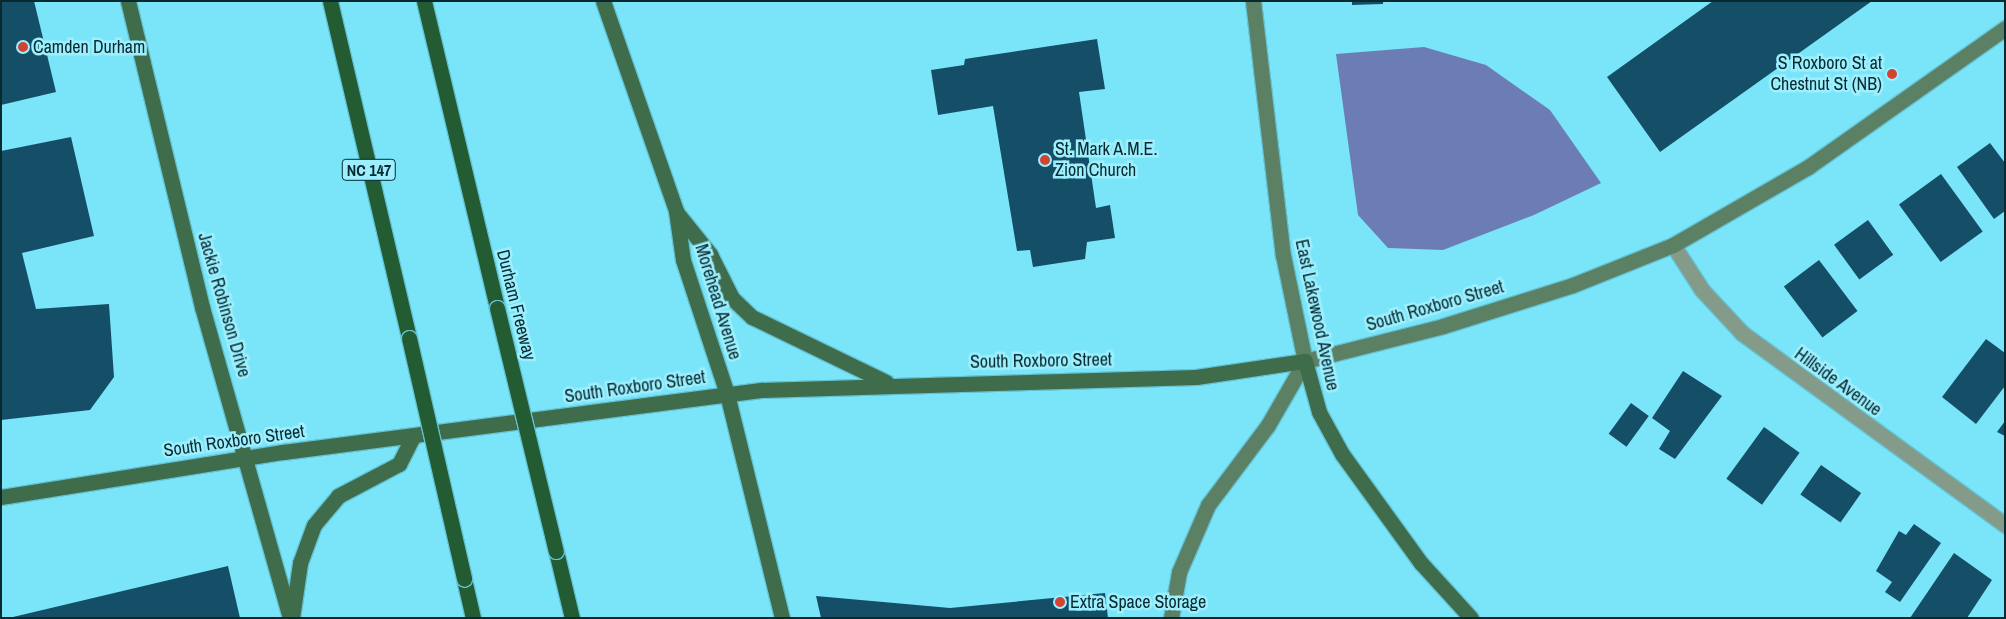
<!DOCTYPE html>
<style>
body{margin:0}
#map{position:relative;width:2006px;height:619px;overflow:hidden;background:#7ae5f8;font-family:"Archivo Narrow",sans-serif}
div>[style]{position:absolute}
.water>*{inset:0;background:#6c7db5}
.building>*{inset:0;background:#144f67;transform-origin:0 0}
.roads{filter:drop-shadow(1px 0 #65c3d4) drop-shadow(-1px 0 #65c3d4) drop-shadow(0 1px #65c3d4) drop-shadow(0 -1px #65c3d4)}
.street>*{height:15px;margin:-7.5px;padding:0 7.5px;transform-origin:7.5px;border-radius:7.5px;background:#839b88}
.secondary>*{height:15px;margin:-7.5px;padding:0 7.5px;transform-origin:7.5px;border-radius:7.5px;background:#5c8063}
.primary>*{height:15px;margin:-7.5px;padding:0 7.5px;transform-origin:7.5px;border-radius:7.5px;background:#3f6c4a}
.highway>*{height:15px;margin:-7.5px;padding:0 7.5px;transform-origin:7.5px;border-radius:7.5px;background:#235b33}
.bridges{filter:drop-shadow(1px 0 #65c3d4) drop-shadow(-1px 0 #65c3d4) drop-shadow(0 1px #65c3d4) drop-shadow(0 -1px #65c3d4)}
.highway-bridge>*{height:15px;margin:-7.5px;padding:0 7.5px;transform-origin:7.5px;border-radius:7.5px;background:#235b33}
.dots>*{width:14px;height:14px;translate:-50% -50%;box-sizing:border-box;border:2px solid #9deffe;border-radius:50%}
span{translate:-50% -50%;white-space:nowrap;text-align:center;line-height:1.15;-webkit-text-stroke:5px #9deffe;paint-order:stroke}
.shield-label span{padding:1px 4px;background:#9deffe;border:1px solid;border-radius:4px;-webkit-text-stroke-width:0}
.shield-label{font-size:16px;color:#062a30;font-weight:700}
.poi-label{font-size:18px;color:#062a30}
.left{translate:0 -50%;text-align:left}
.right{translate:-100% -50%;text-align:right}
.street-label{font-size:18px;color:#062a30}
.frame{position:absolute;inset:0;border:2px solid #062a30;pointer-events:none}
</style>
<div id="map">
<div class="water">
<div style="clip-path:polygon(1424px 47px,1486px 65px,1550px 110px,1601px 183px,1534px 215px,1443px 250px,1388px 248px,1358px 215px,1336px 54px)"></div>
</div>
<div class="building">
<div style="clip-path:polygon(1px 1px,34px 1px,56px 92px,1px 105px)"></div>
<div style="clip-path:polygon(1352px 1px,1383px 1px,1383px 4px,1352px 5px)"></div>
<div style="clip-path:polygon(1713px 1px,1872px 1px,1660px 152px,1607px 77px)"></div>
<div style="clip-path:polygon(1097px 39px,1105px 89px,1079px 92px,1096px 208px,1110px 205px,1115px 238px,1087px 242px,1085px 259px,1033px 267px,1030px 250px,1017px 251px,993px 106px,938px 115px,931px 70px,964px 65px,965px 59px)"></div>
<div style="clip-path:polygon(71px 137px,94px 236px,22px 253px,36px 309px,109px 304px,114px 377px,90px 410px,1px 420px,1px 151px)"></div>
<div style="clip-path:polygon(1990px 143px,2005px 163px,2005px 211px,1994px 219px,1957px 167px)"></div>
<div style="left:1941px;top:174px;width:71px;height:52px;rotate:54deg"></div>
<div style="left:1868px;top:220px;width:43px;height:42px;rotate:54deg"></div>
<div style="left:1819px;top:260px;width:64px;height:44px;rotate:53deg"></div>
<div style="clip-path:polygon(1986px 339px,2005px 353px,2005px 386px,1976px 424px,1942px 397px)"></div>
<div style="clip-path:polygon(1683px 371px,1722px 396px,1675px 459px,1659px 449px,1670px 431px,1652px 418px)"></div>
<div style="left:1631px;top:403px;width:22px;height:38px;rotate:36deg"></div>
<div style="clip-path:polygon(2005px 421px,2005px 436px,1997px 432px)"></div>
<div style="left:1764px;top:427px;width:44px;height:64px;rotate:36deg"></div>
<div style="left:1821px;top:465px;width:49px;height:36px;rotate:35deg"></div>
<div style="clip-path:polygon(1914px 524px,1941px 543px,1900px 602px,1885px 592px,1892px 582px,1876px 571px,1899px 531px,1906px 535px)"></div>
<div style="clip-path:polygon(1954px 553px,1992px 580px,1967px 618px,1910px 618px)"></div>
<div style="clip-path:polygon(228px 566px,240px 618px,13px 618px,13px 617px)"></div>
<div style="clip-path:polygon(1105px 593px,1108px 618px,821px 618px,816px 596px,950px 608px)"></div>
</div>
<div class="roads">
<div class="street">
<div style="left:1673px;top:245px;width:54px;rotate:57.2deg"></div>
<div style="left:1702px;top:290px;width:59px;rotate:47.1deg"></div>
<div style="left:1742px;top:333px;width:326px;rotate:36.1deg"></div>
</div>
<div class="secondary">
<div style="left:1253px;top:1px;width:256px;rotate:83.3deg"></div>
<div style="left:1283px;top:255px;width:108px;rotate:78.3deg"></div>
<div style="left:1305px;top:361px;width:142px;rotate:-14.2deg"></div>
<div style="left:1443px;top:326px;width:136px;rotate:-17.5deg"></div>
<div style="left:1573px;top:285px;width:108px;rotate:-21.8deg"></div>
<div style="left:1673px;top:245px;width:156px;rotate:-30deg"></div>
<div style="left:1808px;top:167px;width:241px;rotate:-35.2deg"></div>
<div style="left:1171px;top:618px;width:47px;rotate:-80.1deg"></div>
<div style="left:1179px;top:572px;width:73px;rotate:-66.6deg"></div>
<div style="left:1208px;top:505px;width:100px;rotate:-53.1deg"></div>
<div style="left:1268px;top:425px;width:74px;rotate:-60deg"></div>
</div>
<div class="primary">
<div style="left:128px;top:1px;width:315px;rotate:76.4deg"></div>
<div style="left:202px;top:307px;width:323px;rotate:74.2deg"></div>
<div style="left:603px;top:1px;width:222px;rotate:70.8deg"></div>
<div style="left:676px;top:211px;width:49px;rotate:81.9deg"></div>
<div style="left:683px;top:260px;width:141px;rotate:71.8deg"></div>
<div style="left:727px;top:394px;width:231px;rotate:76.2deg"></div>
<div style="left:677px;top:213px;width:53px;rotate:51.2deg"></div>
<div style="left:710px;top:254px;width:49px;rotate:63.4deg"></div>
<div style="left:732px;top:298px;width:28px;rotate:44deg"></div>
<div style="left:752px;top:317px;width:149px;rotate:25.9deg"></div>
<div style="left:1px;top:497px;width:286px;rotate:-9.1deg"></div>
<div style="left:283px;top:452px;width:482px;rotate:-7.4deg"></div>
<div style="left:761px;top:390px;width:435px;rotate:-1.7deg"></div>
<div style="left:1196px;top:377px;width:110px;rotate:-8.4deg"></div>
<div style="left:1305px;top:361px;width:53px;rotate:74.6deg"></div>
<div style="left:1319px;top:412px;width:48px;rotate:61.3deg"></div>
<div style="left:1342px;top:454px;width:135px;rotate:54.1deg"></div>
<div style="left:1421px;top:563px;width:74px;rotate:47.7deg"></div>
<div style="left:292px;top:618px;width:56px;rotate:-81.7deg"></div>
<div style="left:300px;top:563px;width:40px;rotate:-69.8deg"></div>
<div style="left:314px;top:525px;width:38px;rotate:-50deg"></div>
<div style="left:338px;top:496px;width:69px;rotate:-27.7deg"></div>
<div style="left:399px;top:464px;width:30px;rotate:-63deg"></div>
</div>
<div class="highway">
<div style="left:330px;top:1px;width:346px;rotate:76.8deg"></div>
<div style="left:424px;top:1px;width:316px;rotate:76.6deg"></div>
<div style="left:556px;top:551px;width:69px;rotate:76.6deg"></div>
<div style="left:464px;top:579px;width:40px;rotate:77deg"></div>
</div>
</div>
<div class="bridges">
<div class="highway-bridge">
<div style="left:497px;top:308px;width:250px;rotate:76.4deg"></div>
<div style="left:409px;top:338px;width:247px;rotate:77.1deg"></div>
</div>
</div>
<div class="dots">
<div style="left:23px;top:47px;background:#d04431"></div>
<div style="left:1892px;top:74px;background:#d04431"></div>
<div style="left:1045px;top:160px;background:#d04431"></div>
<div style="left:1060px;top:602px;background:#d04431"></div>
</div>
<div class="shield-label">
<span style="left:369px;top:170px">NC 147</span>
</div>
<div class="poi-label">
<span class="left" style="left:33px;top:47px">Camden Durham</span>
<span class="right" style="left:1882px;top:74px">S Roxboro St at<br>Chestnut St (NB)</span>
<span class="left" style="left:1055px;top:160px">St. Mark A.M.E.<br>Zion Church</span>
<span class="left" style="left:1070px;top:602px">Extra Space Storage</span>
</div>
<div class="street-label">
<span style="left:718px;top:302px;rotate:73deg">Morehead Avenue</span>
<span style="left:224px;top:305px;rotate:74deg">Jackie Robinson Drive</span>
<span style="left:516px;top:305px;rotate:76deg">Durham Freeway</span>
<span style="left:1435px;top:306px;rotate:-16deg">South Roxboro Street</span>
<span style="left:1317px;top:315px;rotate:78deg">East Lakewood Avenue</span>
<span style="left:1041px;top:361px;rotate:-1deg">South Roxboro Street</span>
<span style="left:1838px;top:382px;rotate:36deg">Hillside Avenue</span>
<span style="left:635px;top:387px;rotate:-8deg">South Roxboro Street</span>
<span style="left:234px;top:441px;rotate:-8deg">South Roxboro Street</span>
</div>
<div class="frame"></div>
</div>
